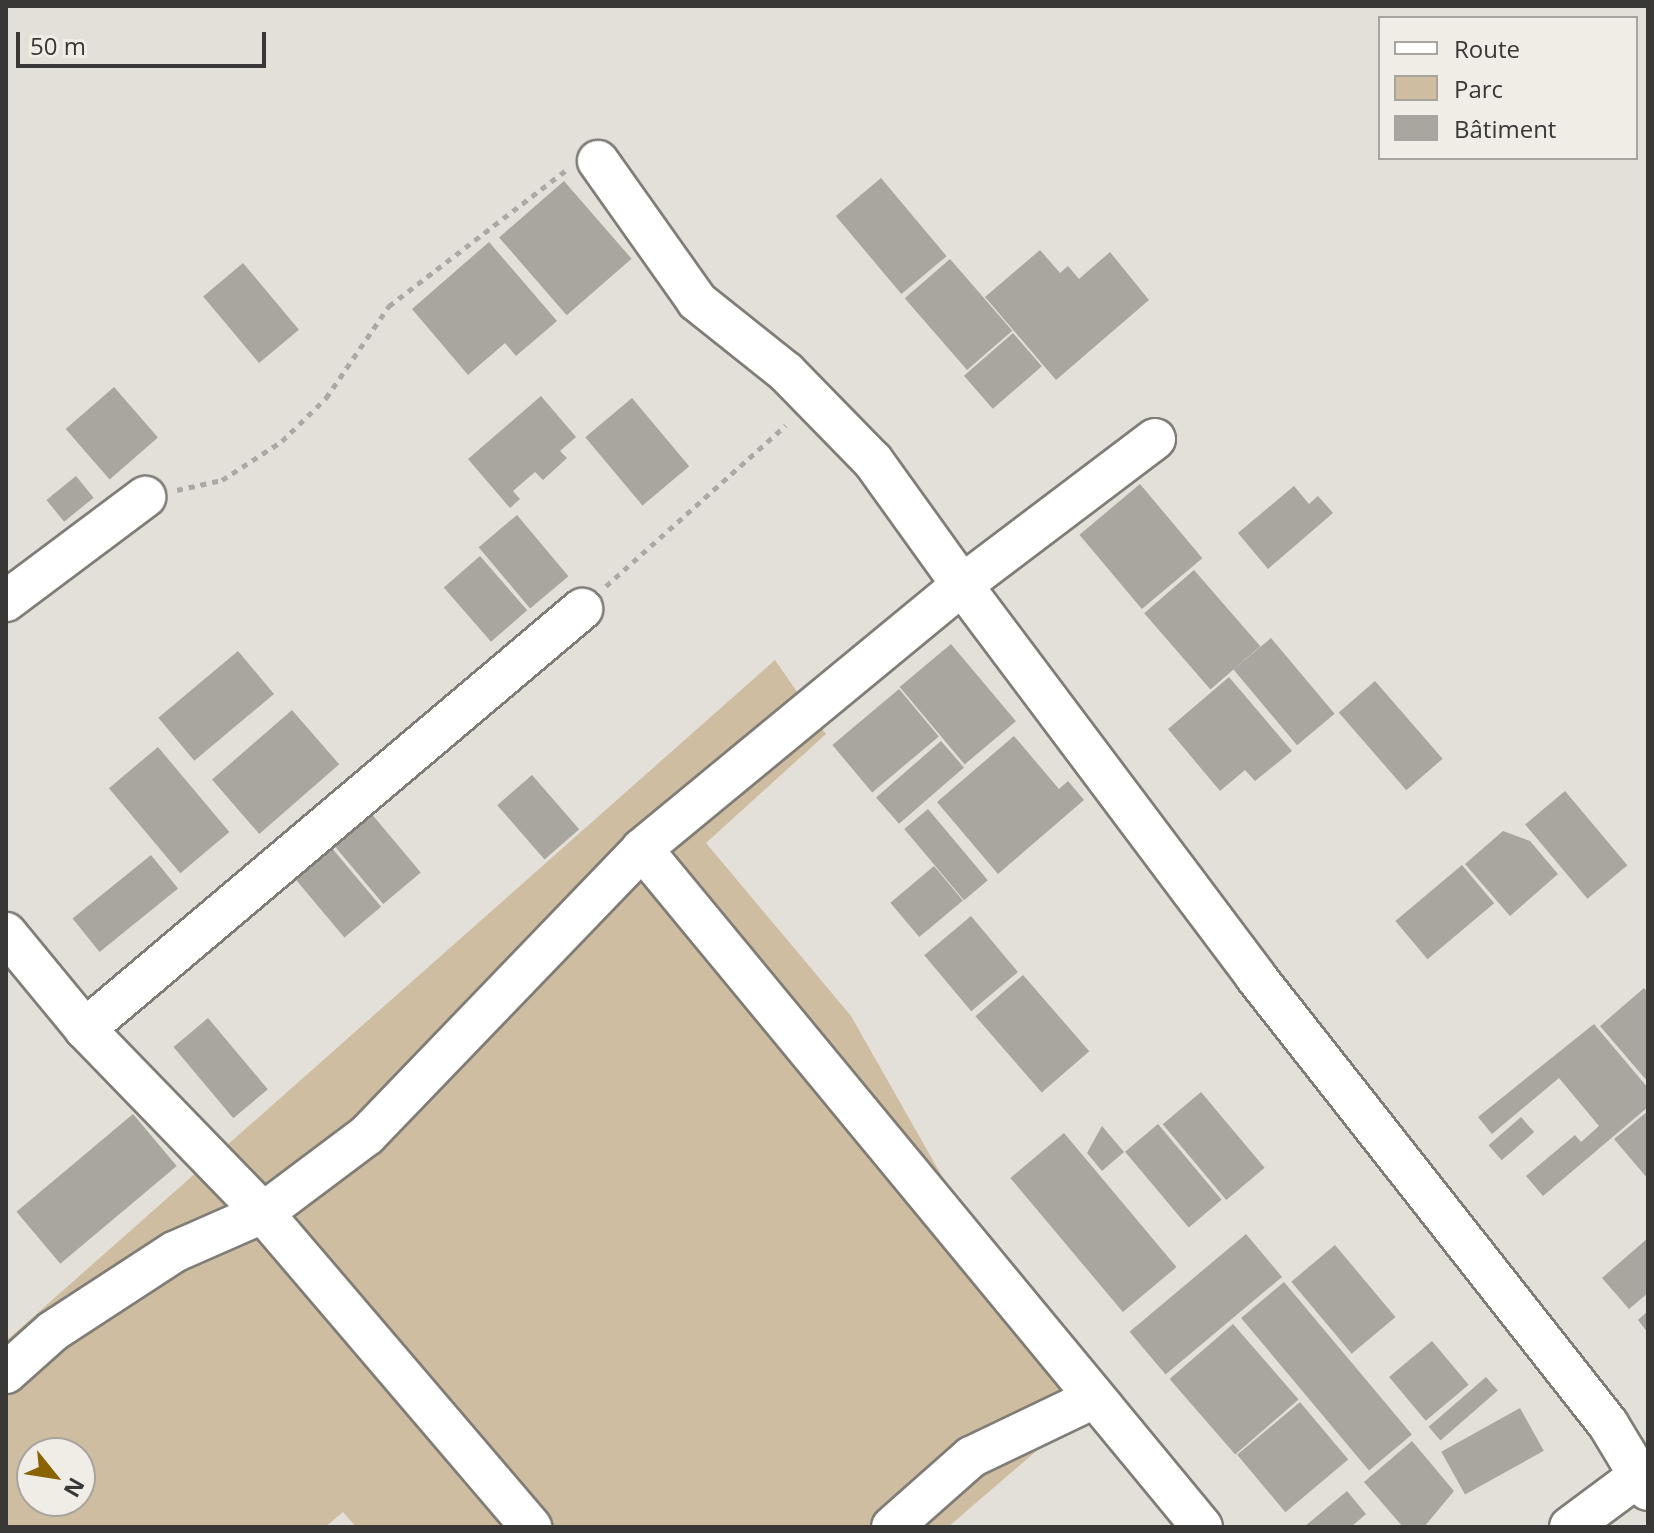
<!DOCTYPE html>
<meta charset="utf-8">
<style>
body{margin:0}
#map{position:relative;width:1654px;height:1533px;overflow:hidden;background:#e3dfd9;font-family:"Open Sans",sans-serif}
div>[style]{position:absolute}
.green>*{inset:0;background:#cebda0}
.building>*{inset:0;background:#a9a6a0;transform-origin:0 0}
.path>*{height:5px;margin-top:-2.5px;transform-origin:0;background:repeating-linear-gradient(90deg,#aca9a4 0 6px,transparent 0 12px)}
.roads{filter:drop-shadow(2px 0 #807d77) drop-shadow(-2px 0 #807d77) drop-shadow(0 2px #807d77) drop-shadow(0 -2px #807d77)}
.street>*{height:40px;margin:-20px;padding:0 20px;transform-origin:20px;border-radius:20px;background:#fff}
span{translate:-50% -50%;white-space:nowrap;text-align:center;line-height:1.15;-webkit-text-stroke:6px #f0ece6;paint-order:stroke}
.frame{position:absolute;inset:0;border:8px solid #3a3836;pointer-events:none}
.legend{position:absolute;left:1378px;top:16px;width:260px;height:144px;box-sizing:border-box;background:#f0ece6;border:2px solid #a7a4a0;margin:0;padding:10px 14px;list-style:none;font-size:24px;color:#3a3836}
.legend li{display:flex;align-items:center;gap:16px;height:40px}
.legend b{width:40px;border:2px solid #a7a4a0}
.north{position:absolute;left:16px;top:1437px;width:80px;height:80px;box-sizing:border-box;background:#f0ece6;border:2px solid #a7a4a0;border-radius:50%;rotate:120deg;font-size:22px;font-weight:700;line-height:32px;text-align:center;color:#3a3836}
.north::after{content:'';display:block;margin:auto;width:28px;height:36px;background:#8a6403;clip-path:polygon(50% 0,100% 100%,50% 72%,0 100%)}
.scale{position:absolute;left:16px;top:32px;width:250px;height:36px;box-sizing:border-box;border:4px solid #3a3836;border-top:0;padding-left:10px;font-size:24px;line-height:28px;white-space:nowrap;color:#3a3836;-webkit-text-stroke:6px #f0ece6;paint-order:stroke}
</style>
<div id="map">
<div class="green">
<div style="clip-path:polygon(evenodd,775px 660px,826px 734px,706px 843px,851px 1016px,994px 1268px,1098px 1398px,948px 1527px,356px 1527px,343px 1512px,325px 1527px,6px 1527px,6px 1341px,775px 660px,32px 1453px,80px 1453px,80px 1501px,32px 1501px,32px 1453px)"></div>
</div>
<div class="building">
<div style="left:881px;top:178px;width:102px;height:59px;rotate:50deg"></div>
<div style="left:564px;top:181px;width:103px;height:86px;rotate:49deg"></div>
<div style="clip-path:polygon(489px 242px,557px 321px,516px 356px,505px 343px,468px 375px,412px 309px)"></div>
<div style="clip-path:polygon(1040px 250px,1060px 273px,1068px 266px,1079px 279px,1110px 252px,1149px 300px,1056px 380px,985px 297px)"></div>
<div style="left:950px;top:259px;width:95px;height:60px;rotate:49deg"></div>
<div style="left:243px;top:263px;width:87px;height:52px;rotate:50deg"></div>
<div style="left:1013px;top:333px;width:44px;height:65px;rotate:49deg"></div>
<div style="left:114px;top:387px;width:67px;height:64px;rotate:49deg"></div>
<div style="clip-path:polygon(541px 396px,576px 437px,560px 451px,567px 458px,543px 480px,535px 472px,513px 491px,520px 499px,510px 508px,468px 459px)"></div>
<div style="left:632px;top:398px;width:89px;height:61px;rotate:50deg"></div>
<div style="left:76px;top:476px;width:28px;height:38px;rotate:51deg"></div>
<div style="left:1140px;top:484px;width:97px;height:79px;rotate:50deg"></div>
<div style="clip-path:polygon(1294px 486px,1309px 504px,1318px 496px,1333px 513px,1268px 569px,1238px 533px)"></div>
<div style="left:517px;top:515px;width:80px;height:50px;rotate:50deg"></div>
<div style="left:480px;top:556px;width:72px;height:48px;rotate:49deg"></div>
<div style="left:1194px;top:570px;width:101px;height:66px;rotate:49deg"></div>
<div style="left:1271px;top:638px;width:99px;height:49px;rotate:50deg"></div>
<div style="left:951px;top:644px;width:101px;height:67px;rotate:50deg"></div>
<div style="left:238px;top:651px;width:56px;height:104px;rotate:50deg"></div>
<div style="clip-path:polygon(1229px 677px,1292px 751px,1255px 781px,1245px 770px,1220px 791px,1168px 729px)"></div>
<div style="left:1375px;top:681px;width:103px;height:48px;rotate:49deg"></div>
<div style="left:899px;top:689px;width:62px;height:87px;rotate:50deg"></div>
<div style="left:292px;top:710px;width:72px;height:106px;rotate:49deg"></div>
<div style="clip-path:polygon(1014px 736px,1059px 789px,1068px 781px,1084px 800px,998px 874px,937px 802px)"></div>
<div style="left:941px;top:741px;width:35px;height:86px;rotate:49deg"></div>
<div style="left:158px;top:747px;width:111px;height:64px;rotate:50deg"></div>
<div style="left:532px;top:775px;width:72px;height:46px;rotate:49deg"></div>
<div style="left:1565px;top:791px;width:97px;height:52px;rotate:50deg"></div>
<div style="left:928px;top:809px;width:93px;height:31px;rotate:50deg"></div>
<div style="left:370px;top:812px;width:79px;height:49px;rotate:50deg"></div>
<div style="clip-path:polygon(1503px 831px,1530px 841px,1558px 874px,1510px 916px,1465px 864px)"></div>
<div style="left:331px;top:847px;width:78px;height:48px;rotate:50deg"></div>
<div style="left:151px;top:855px;width:43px;height:101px;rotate:51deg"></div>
<div style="left:1462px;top:865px;width:50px;height:87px;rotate:50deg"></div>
<div style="left:934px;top:866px;width:45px;height:57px;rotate:50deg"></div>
<div style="left:971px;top:916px;width:73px;height:61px;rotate:50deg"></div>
<div style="left:1023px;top:975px;width:101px;height:63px;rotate:49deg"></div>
<div style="clip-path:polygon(1644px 988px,1648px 993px,1648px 1082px,1600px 1026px)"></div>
<div style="left:208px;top:1018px;width:93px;height:45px;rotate:50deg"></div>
<div style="clip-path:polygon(1594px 1024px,1648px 1088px,1648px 1107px,1543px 1196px,1526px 1176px,1575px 1135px,1581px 1142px,1599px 1126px,1559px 1078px,1492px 1134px,1478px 1117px)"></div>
<div style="left:1201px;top:1092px;width:99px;height:50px;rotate:50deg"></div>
<div style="clip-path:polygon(1648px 1111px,1648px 1179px,1614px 1139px)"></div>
<div style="left:133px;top:1114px;width:68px;height:152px;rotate:50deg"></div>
<div style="left:1521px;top:1117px;width:20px;height:43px;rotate:49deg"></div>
<div style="left:1158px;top:1124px;width:99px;height:43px;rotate:50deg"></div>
<div style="clip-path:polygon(1102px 1126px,1124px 1152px,1102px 1171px,1087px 1153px)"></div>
<div style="left:1064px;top:1133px;width:175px;height:70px;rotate:50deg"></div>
<div style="left:1246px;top:1234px;width:56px;height:152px;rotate:50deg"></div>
<div style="clip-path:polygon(1648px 1238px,1648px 1293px,1629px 1309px,1602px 1278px)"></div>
<div style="left:1335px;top:1245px;width:94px;height:57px;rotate:50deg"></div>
<div style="left:1284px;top:1282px;width:199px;height:56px;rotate:50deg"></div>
<div style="clip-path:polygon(1648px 1311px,1648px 1333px,1638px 1320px)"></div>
<div style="left:1233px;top:1324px;width:100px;height:84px;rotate:49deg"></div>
<div style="left:1432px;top:1341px;width:57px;height:56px;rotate:50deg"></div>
<div style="left:1486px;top:1377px;width:18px;height:76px;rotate:49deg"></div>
<div style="left:1300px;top:1402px;width:75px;height:82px;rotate:50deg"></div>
<div style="left:1520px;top:1408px;width:49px;height:90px;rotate:61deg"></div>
<div style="clip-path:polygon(1412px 1441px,1454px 1491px,1424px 1527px,1403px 1527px,1364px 1482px)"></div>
<div style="clip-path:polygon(1347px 1491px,1366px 1514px,1351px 1527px,1304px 1527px)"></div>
</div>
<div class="path">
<div style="left:177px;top:490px;width:46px;rotate:-12.5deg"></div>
<div style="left:222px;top:480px;width:72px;rotate:-33deg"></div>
<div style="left:282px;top:441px;width:62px;rotate:-44.3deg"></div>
<div style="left:326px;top:398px;width:112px;rotate:-55.6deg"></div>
<div style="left:389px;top:306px;width:223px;rotate:-37.5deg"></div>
<div style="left:606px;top:586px;width:241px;rotate:-41.8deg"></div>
</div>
<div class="roads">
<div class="street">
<div style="left:598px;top:161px;width:171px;rotate:54.7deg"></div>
<div style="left:697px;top:301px;width:114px;rotate:38.6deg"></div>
<div style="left:786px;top:372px;width:124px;rotate:45.7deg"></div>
<div style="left:873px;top:461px;width:153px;rotate:54.3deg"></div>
<div style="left:962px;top:585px;width:415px;rotate:140.5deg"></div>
<div style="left:1155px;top:439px;width:242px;rotate:142.9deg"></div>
<div style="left:962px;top:585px;width:490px;rotate:53.1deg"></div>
<div style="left:1256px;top:977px;width:569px;rotate:51.78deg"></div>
<div style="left:1608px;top:1424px;width:77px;rotate:58.8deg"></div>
<div style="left:6px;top:601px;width:174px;rotate:-36.8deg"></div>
<div style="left:6px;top:933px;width:124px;rotate:50.5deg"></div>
<div style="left:85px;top:1029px;width:256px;rotate:45.9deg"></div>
<div style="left:263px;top:1213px;width:413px;rotate:49.5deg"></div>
<div style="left:85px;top:1029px;width:651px;rotate:-40.2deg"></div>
<div style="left:6px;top:1373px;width:63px;rotate:-41.8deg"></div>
<div style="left:53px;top:1331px;width:145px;rotate:-33.1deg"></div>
<div style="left:174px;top:1252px;width:97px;rotate:-23.7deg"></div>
<div style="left:263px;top:1213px;width:130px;rotate:-36.9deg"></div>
<div style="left:367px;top:1135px;width:397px;rotate:-46.1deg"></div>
<div style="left:642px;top:849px;width:879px;rotate:50.44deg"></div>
<div style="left:892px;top:1527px;width:106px;rotate:-41.5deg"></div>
<div style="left:971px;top:1457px;width:136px;rotate:-25.6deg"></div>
<div style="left:1570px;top:1527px;width:97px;rotate:-36.6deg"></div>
</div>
</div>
<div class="frame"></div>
<ul class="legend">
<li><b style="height:10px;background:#fff"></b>Route</li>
<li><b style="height:22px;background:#cebda0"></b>Parc</li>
<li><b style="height:22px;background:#a9a6a0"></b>Bâtiment</li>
</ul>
<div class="north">N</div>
<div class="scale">50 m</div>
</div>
